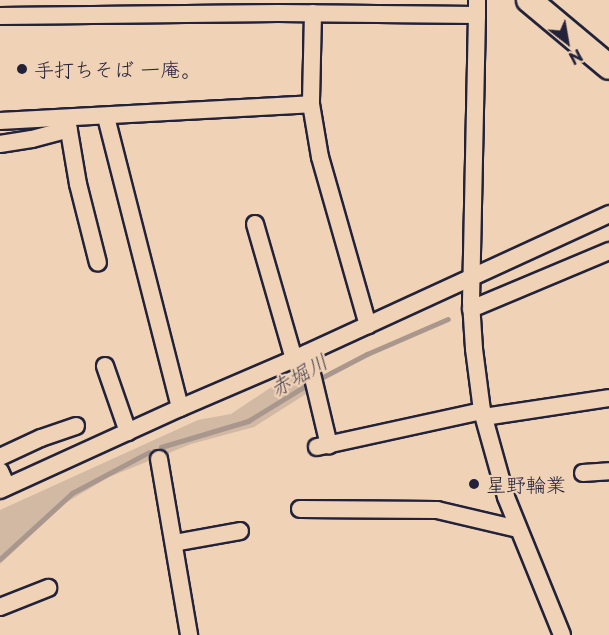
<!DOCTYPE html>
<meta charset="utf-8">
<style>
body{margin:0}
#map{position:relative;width:609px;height:635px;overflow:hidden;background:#f0d2b6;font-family:"Playpen Sans","Klee One",sans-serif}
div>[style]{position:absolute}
.green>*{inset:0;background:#d2b9a4}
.stream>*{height:5px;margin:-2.5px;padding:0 2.5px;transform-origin:2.5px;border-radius:2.5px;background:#a9968c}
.roads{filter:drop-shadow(2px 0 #22223b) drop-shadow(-2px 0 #22223b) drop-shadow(0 2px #22223b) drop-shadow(0 -2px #22223b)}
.minor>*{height:16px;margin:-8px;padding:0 8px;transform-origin:8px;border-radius:8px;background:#f0d2b6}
.highway>*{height:24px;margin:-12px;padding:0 12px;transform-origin:12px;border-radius:12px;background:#f0d2b6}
.dots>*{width:16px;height:16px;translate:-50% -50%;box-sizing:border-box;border:3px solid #f0d2b6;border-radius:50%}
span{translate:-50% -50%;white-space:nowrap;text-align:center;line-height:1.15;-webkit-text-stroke:4.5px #f0d2b6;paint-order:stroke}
.poi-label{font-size:20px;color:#22223b}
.left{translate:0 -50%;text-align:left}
.water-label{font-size:21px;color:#443f4f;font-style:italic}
.north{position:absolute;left:537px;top:12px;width:60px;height:60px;-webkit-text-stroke:4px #f0d2b6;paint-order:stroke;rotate:149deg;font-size:16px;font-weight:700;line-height:24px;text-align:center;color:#22223b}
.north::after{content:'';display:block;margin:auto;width:21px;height:27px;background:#22223b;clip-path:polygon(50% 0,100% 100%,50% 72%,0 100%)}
</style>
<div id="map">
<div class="green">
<div style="clip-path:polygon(303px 373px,309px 392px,254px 427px,191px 444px,109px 477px,67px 502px,0 564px,0 510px,198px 420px,231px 414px,270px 388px)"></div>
</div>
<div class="stream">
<div style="left:161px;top:447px;width:91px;rotate:-16.6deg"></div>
<div style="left:248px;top:421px;width:61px;rotate:-31.6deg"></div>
<div style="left:300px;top:389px;width:76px;rotate:-27.6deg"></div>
<div style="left:367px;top:354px;width:88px;rotate:-23.4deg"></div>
<div style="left:0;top:559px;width:98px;rotate:-42.5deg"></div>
<div style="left:72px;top:493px;width:87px;rotate:-28deg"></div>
</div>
<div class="roads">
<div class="minor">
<div style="left:313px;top:13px;width:91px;rotate:91.3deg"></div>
<div style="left:311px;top:104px;width:54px;rotate:80.4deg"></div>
<div style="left:320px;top:157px;width:175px;rotate:74.1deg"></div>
<div style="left:477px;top:15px;width:287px;rotate:91.2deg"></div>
<div style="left:471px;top:302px;width:47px;rotate:86.3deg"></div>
<div style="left:474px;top:349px;width:63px;rotate:82.6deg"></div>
<div style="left:482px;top:411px;width:89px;rotate:74.4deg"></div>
<div style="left:506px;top:497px;width:149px;rotate:67.9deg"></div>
<div style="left:0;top:16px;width:278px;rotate:-0.6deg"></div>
<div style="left:278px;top:13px;width:199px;rotate:0.6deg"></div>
<div style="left:477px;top:15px;width:15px;rotate:-90deg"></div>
<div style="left:106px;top:117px;width:300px;rotate:75.7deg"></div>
<div style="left:67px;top:119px;width:66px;rotate:80.4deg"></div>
<div style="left:78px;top:184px;width:81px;rotate:75.8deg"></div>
<div style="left:0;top:121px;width:311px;rotate:-3.1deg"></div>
<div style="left:0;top:144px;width:32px;rotate:-9deg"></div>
<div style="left:32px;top:139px;width:38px;rotate:-15deg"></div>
<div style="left:255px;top:224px;width:141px;rotate:73.9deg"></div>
<div style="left:471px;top:309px;width:150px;rotate:-22.8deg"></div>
<div style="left:307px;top:353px;width:95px;rotate:76.6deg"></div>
<div style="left:105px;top:366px;width:70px;rotate:70.8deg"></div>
<div style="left:484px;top:417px;width:126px;rotate:-8.6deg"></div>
<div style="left:317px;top:447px;width:169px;rotate:-12.3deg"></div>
<div style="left:0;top:457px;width:45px;rotate:-24.9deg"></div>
<div style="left:41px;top:438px;width:37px;rotate:-19deg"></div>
<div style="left:159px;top:459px;width:179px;rotate:80.3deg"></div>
<div style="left:0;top:471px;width:17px;rotate:66deg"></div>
<div style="left:583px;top:473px;width:26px;rotate:-4deg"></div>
<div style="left:0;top:490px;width:198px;rotate:-24.5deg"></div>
<div style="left:180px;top:408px;width:124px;rotate:-23.3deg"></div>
<div style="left:294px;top:359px;width:347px;rotate:-24.7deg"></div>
<div style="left:300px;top:509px;width:137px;rotate:0.4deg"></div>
<div style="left:437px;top:510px;width:83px;rotate:13.2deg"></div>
<div style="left:174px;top:543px;width:67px;rotate:-10.3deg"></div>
<div style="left:0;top:607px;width:52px;rotate:-21.6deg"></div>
</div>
<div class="highway">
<div style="left:529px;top:0;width:104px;rotate:39.9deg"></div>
</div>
</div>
<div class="dots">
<div style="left:22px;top:69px;background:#22223b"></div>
<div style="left:474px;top:484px;background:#22223b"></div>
</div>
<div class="poi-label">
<span class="left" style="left:34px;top:69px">手打ちそば 一庵。</span>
<span class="left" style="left:486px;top:484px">星野輪業</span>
</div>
<div class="water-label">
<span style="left:298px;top:374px;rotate:-30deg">赤堀川</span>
</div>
<div class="north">N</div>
</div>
